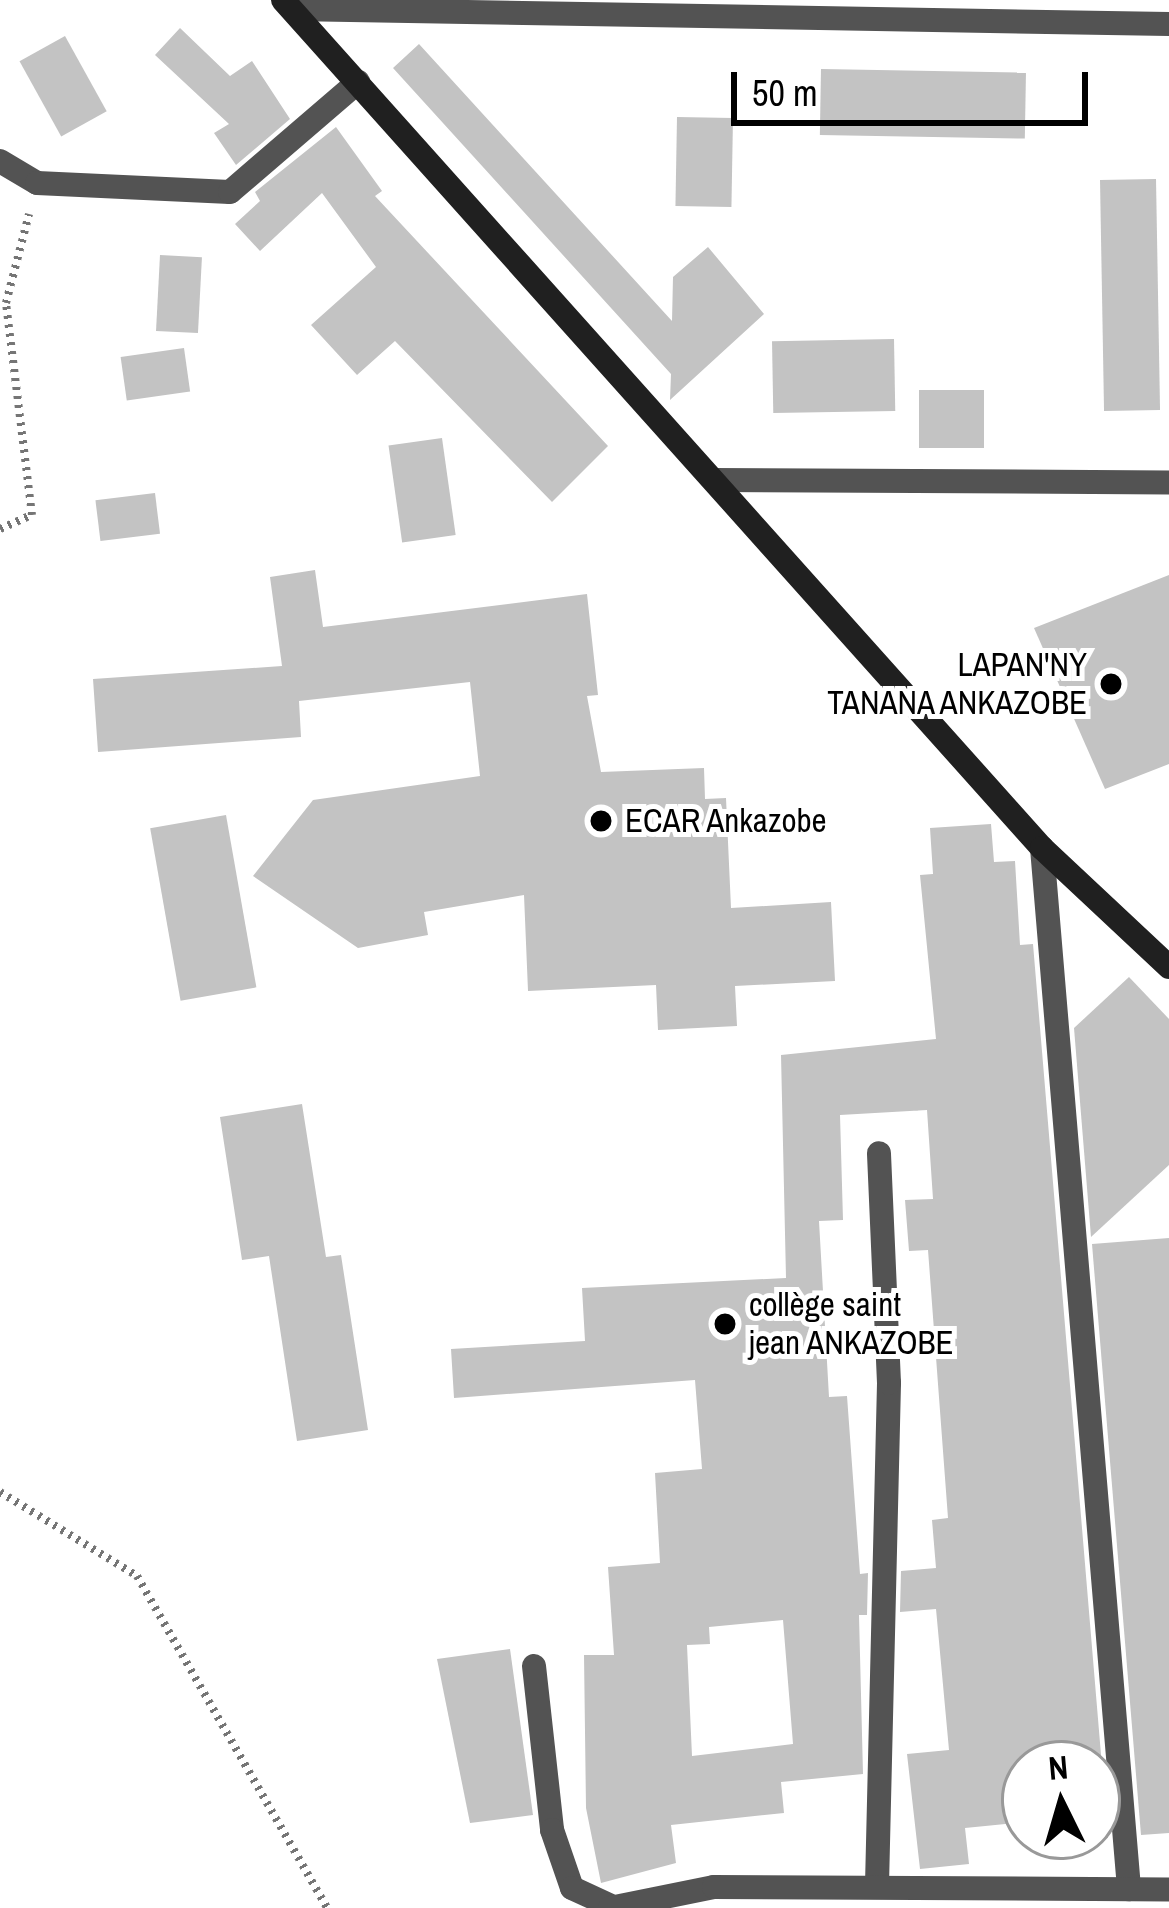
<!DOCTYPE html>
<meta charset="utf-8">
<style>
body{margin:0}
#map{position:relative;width:1169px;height:1908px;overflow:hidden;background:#fff;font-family:"Archivo Narrow",sans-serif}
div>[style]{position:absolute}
.building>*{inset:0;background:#c3c3c3;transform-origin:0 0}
.path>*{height:8px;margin-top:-4px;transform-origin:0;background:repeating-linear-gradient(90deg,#757575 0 3px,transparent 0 9px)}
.street>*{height:24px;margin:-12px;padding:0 12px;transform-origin:12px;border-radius:12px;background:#535353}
.secondary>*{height:24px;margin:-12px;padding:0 12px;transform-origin:12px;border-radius:12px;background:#202020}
.dots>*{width:33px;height:33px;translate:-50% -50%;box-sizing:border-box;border:6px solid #fff;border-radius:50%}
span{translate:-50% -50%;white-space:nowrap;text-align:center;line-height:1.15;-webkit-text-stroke:10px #fff;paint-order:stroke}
.poi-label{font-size:33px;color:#000}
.right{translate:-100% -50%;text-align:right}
.left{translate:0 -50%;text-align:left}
.north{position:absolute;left:1001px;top:1740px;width:120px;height:120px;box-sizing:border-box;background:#fff;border:3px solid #999;border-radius:50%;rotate:355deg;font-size:33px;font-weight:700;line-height:48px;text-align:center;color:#000}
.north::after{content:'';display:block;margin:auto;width:42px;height:54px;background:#000;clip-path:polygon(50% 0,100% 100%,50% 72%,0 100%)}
.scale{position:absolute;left:731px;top:72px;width:357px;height:54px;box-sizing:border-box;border:6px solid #000;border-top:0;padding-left:15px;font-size:36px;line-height:42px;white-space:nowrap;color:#000;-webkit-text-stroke:9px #fff;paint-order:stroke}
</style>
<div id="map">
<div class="building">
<div style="clip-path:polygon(180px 28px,230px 76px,252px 61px,290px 119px,236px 165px,214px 133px,229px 124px,155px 55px)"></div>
<div style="left:65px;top:36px;width:86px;height:52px;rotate:61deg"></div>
<div style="clip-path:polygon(419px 44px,672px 321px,673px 277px,708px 247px,764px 314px,670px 400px,671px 374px,393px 68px)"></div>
<div style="left:821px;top:69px;width:205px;height:66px;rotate:1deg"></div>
<div style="left:677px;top:117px;width:56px;height:89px;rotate:1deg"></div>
<div style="clip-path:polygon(336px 127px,382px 191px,375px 196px,608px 446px,552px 502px,395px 341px,357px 375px,311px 325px,376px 267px,322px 193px,260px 251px,235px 224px,260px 201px,255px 192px)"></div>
<div style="left:1156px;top:179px;width:231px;height:56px;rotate:89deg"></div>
<div style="left:160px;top:255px;width:42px;height:76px;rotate:3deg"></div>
<div style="left:894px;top:339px;width:72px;height:122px;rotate:89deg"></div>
<div style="left:184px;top:348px;width:44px;height:64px;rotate:82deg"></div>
<div style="left:919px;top:390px;width:65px;height:58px"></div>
<div style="left:442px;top:438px;width:98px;height:54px;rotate:82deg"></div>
<div style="left:155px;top:493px;width:41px;height:60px;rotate:83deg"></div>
<div style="clip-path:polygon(315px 570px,323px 627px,587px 594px,598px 695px,587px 696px,601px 772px,704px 768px,705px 799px,726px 798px,731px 908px,831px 902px,835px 981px,735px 986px,737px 1026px,658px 1030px,656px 985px,528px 991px,524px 895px,424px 912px,428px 935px,358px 948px,253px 876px,313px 800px,480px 776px,470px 682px,299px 701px,301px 737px,98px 752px,93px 679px,282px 666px,270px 577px)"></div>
<div style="clip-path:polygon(1169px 575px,1169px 764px,1105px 789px,1034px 628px)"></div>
<div style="left:226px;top:815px;width:175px;height:77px;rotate:80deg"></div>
<div style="clip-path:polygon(evenodd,991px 824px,994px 862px,1015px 861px,1020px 945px,1033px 944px,1108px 1838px,1097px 1839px,1097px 1764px,1025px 1764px,1025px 1822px,965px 1828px,969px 1864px,920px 1869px,907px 1754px,949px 1750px,936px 1609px,900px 1612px,901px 1571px,936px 1568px,932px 1520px,948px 1518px,928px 1250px,909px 1251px,905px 1200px,933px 1199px,927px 1110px,840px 1115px,843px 1220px,819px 1221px,829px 1397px,847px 1396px,860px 1574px,868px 1573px,867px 1615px,859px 1615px,863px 1774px,781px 1782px,784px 1813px,671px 1825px,676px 1863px,601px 1883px,586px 1808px,584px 1655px,614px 1655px,608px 1567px,660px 1563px,655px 1473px,702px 1469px,695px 1380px,454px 1398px,451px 1349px,585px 1341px,582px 1288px,786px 1278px,781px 1055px,936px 1039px,920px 875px,933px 874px,930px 828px,991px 824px,783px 1620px,793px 1744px,692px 1756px,687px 1645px,710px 1644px,709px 1627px,783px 1620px)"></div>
<div style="clip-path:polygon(1129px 977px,1169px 1019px,1169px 1165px,1091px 1237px,1074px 1028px)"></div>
<div style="clip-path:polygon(302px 1104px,326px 1257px,341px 1255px,368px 1430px,297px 1441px,269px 1256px,242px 1260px,220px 1117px)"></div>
<div style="clip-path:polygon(1169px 1238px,1169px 1833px,1141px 1835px,1092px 1244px)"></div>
<div style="clip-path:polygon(510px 1649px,533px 1815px,470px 1823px,437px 1659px)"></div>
</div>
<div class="path">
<div style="left:0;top:529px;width:35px;rotate:-24deg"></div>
<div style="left:32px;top:515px;width:214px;rotate:-97deg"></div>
<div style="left:6px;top:303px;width:92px;rotate:-75.5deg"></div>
<div style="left:0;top:1492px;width:161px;rotate:31.5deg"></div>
<div style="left:137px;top:1576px;width:383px;rotate:60.2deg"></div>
</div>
<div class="street">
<div style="left:292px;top:9px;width:877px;rotate:0.98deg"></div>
<div style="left:0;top:161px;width:43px;rotate:30.7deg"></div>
<div style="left:37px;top:183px;width:193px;rotate:2.7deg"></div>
<div style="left:230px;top:192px;width:169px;rotate:-40.7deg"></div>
<div style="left:714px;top:480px;width:455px;rotate:0.3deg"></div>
<div style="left:1042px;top:848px;width:1045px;rotate:85.22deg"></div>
<div style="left:534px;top:1666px;width:165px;rotate:83.7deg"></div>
<div style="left:552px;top:1830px;width:61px;rotate:71deg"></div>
<div style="left:572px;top:1888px;width:41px;rotate:24.7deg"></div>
<div style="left:877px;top:1885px;width:502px;rotate:-88.63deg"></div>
<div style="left:889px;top:1383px;width:230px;rotate:-92.5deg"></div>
<div style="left:610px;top:1908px;width:106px;rotate:-11.4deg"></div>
<div style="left:714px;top:1887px;width:455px;rotate:0.3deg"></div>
</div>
<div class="secondary">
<div style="left:283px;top:0;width:1138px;rotate:48.17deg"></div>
<div style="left:1042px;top:848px;width:174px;rotate:43.1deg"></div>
</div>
<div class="dots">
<div style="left:1111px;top:684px;background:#000"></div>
<div style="left:601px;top:821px;background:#000"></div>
<div style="left:725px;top:1324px;background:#000"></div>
</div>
<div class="poi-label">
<span class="right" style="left:1087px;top:684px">LAPAN'NY<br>TANANA ANKAZOBE</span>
<span class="left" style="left:625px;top:821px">ECAR Ankazobe</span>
<span class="left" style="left:749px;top:1324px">collège saint<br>jean ANKAZOBE</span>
</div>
<div class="north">N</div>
<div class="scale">50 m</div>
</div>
